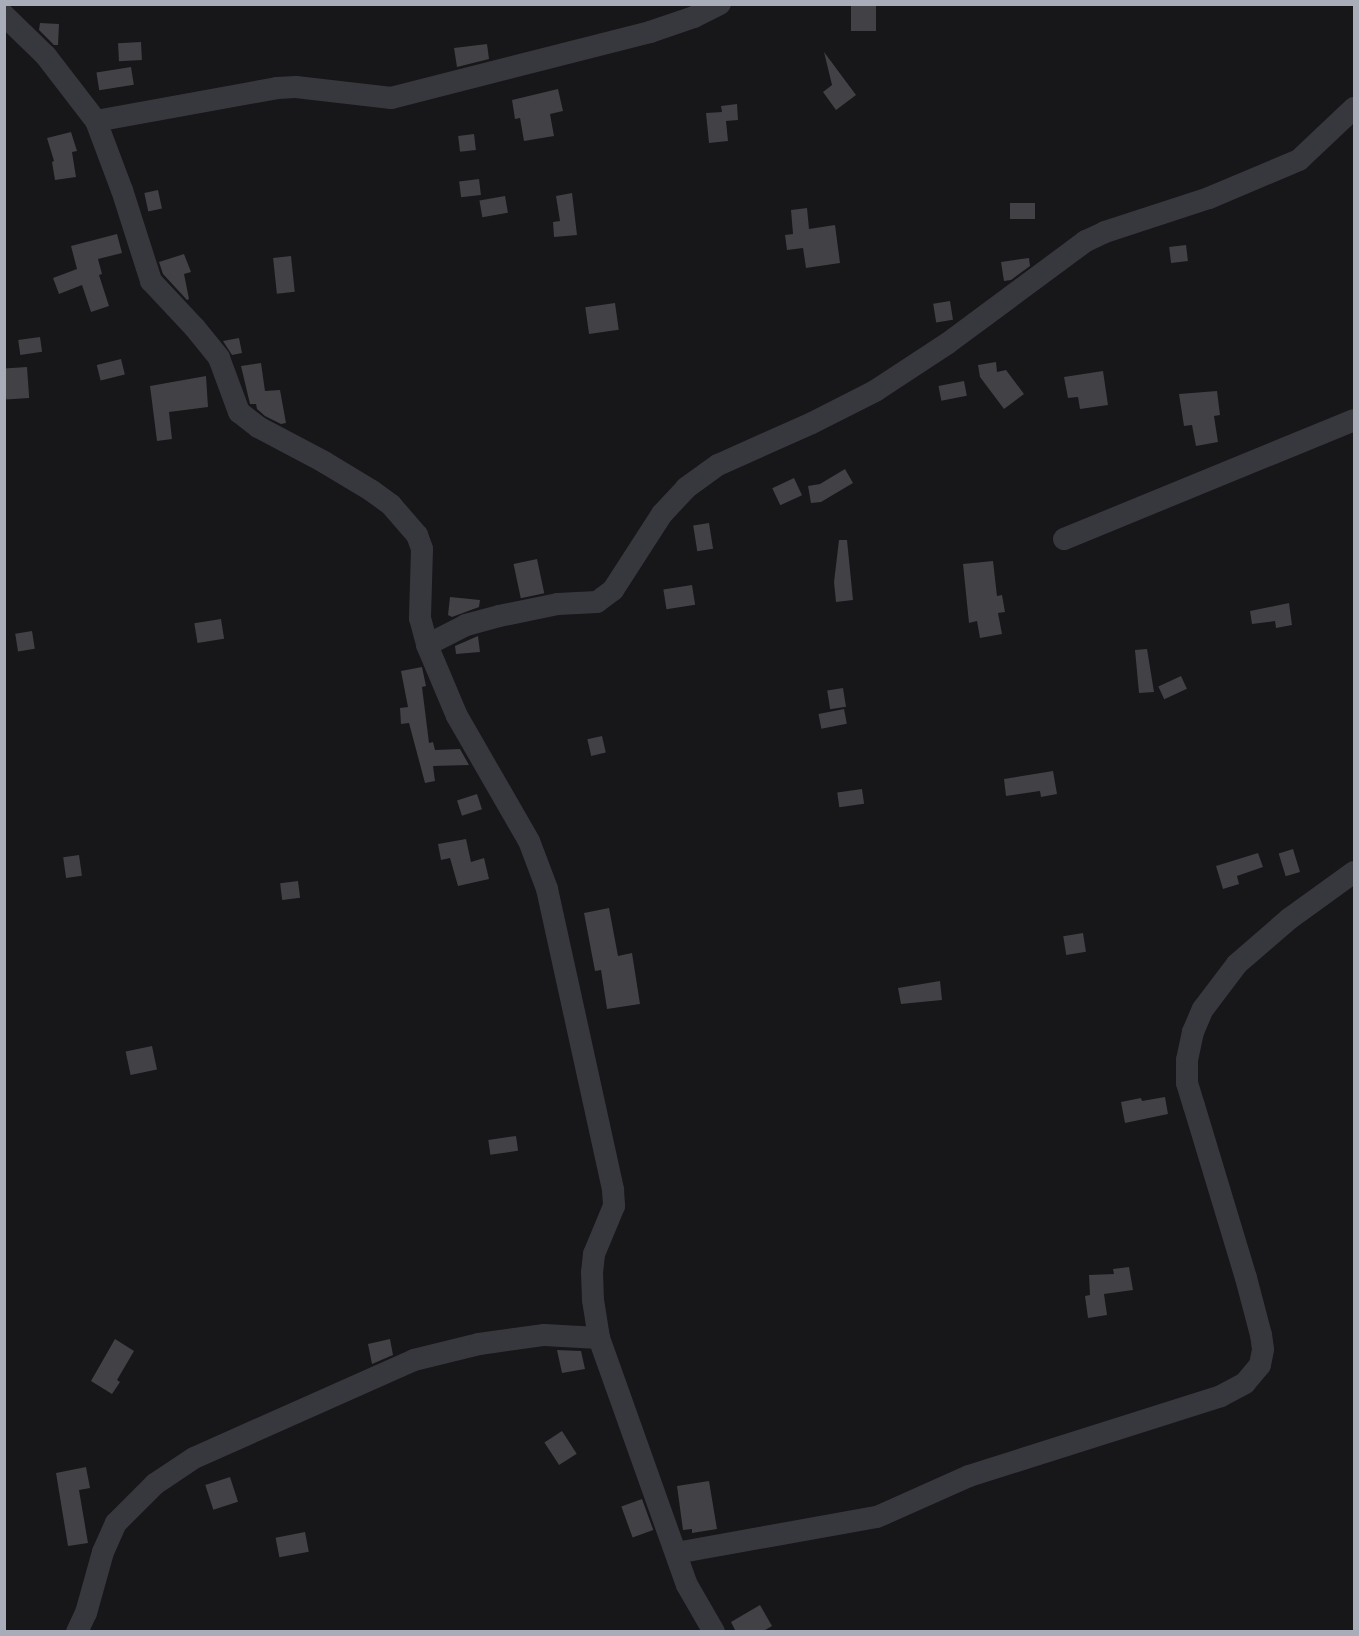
<!DOCTYPE html>
<style>
body{margin:0}
#map{position:relative;width:1359px;height:1636px;overflow:hidden;background:#171619;font-family:"Noto Sans",sans-serif}
div>[style]{position:absolute}
.building>*{inset:0;background:#414146;transform-origin:0 0}
.street>*{height:22px;margin:-11px;padding:0 11px;transform-origin:11px;border-radius:11px;background:#37383e}
span{translate:-50% -50%;white-space:nowrap;text-align:center;line-height:1.15;-webkit-text-stroke:5px #121114;paint-order:stroke}
.frame{position:absolute;inset:0;border:6px solid #a8adb9;pointer-events:none}
</style>
<div id="map">
<div class="building">
<div style="left:851px;top:4px;width:25px;height:27px"></div>
<div style="clip-path:polygon(40px 23px,59px 24px,58px 45px,54px 45px,39px 30px)"></div>
<div style="left:141px;top:42px;width:18px;height:23px;rotate:87deg"></div>
<div style="clip-path:polygon(487px 44px,489px 59px,457px 67px,454px 48px)"></div>
<div style="clip-path:polygon(824px 52px,856px 95px,836px 110px,823px 92px,832px 85px)"></div>
<div style="left:131px;top:67px;width:18px;height:35px;rotate:81deg"></div>
<div style="clip-path:polygon(558px 89px,563px 111px,550px 114px,554px 136px,524px 141px,520px 118px,515px 119px,512px 100px)"></div>
<div style="clip-path:polygon(737px 104px,738px 120px,726px 121px,728px 141px,709px 143px,706px 113px,722px 112px,721px 106px)"></div>
<div style="clip-path:polygon(71px 132px,77px 151px,72px 152px,76px 177px,55px 180px,52px 162px,54px 161px,47px 138px)"></div>
<div style="left:474px;top:134px;width:16px;height:16px;rotate:83deg"></div>
<div style="left:479px;top:179px;width:16px;height:20px;rotate:83deg"></div>
<div style="left:158px;top:190px;width:19px;height:14px;rotate:78deg"></div>
<div style="clip-path:polygon(572px 193px,577px 235px,554px 237px,553px 222px,560px 221px,556px 196px)"></div>
<div style="left:505px;top:196px;width:17px;height:26px;rotate:80deg"></div>
<div style="left:1010px;top:203px;width:25px;height:16px"></div>
<div style="clip-path:polygon(807px 208px,809px 229px,835px 225px,840px 263px,806px 268px,803px 248px,787px 250px,785px 235px,793px 234px,791px 210px)"></div>
<div style="clip-path:polygon(117px 234px,122px 253px,98px 259px,102px 274px,99px 275px,109px 306px,91px 312px,82px 285px,59px 294px,53px 278px,77px 269px,71px 246px)"></div>
<div style="left:1186px;top:245px;width:16px;height:17px;rotate:83deg"></div>
<div style="clip-path:polygon(184px 254px,191px 272px,184px 274px,189px 299px,187px 300px,163px 274px,159px 262px)"></div>
<div style="left:291px;top:256px;width:36px;height:18px;rotate:84deg"></div>
<div style="clip-path:polygon(1029px 258px,1030px 266px,1011px 280px,1004px 281px,1001px 262px)"></div>
<div style="left:950px;top:301px;width:19px;height:17px;rotate:81deg"></div>
<div style="left:615px;top:303px;width:27px;height:30px;rotate:82deg"></div>
<div style="left:40px;top:337px;width:15px;height:22px;rotate:82deg"></div>
<div style="clip-path:polygon(239px 338px,242px 353px,232px 355px,223px 341px)"></div>
<div style="left:121px;top:359px;width:16px;height:25px;rotate:76deg"></div>
<div style="clip-path:polygon(996px 362px,997px 372px,1006px 370px,1024px 394px,1004px 409px,980px 377px,978px 365px)"></div>
<div style="clip-path:polygon(261px 363px,265px 391px,280px 390px,286px 423px,281px 424px,265px 416px,257px 409px,256px 404px,250px 404px,241px 366px)"></div>
<div style="left:27px;top:367px;width:31px;height:23px;rotate:86deg"></div>
<div style="clip-path:polygon(1103px 371px,1108px 405px,1080px 409px,1078px 397px,1068px 398px,1064px 377px)"></div>
<div style="clip-path:polygon(206px 376px,208px 407px,169px 412px,172px 439px,157px 441px,150px 386px)"></div>
<div style="left:964px;top:381px;width:15px;height:26px;rotate:79deg"></div>
<div style="clip-path:polygon(1217px 391px,1220px 415px,1214px 416px,1218px 442px,1196px 446px,1192px 425px,1184px 426px,1179px 394px)"></div>
<div style="clip-path:polygon(845px 469px,853px 483px,821px 502px,811px 503px,808px 486px,820px 484px)"></div>
<div style="left:794px;top:478px;width:19px;height:24px;rotate:65deg"></div>
<div style="left:709px;top:523px;width:26px;height:16px;rotate:81deg"></div>
<div style="clip-path:polygon(839px 540px,847px 540px,853px 600px,836px 602px,834px 582px)"></div>
<div style="left:537px;top:559px;width:35px;height:24px;rotate:78deg"></div>
<div style="clip-path:polygon(993px 561px,997px 596px,1002px 595px,1005px 612px,998px 613px,1002px 634px,980px 638px,977px 621px,969px 623px,963px 564px)"></div>
<div style="left:692px;top:585px;width:20px;height:29px;rotate:81deg"></div>
<div style="clip-path:polygon(450px 597px,480px 600px,479px 607px,452px 617px,448px 615px)"></div>
<div style="clip-path:polygon(1289px 603px,1292px 625px,1276px 628px,1275px 621px,1252px 624px,1250px 611px)"></div>
<div style="left:221px;top:619px;width:20px;height:27px;rotate:81deg"></div>
<div style="left:32px;top:631px;width:18px;height:17px;rotate:81deg"></div>
<div style="clip-path:polygon(478px 636px,480px 652px,456px 654px,455px 646px)"></div>
<div style="clip-path:polygon(1147px 649px,1154px 692px,1139px 693px,1135px 650px)"></div>
<div style="clip-path:polygon(422px 667px,426px 686px,422px 687px,429px 743px,433px 742px,435px 750px,460px 749px,469px 765px,433px 766px,435px 781px,425px 783px,409px 723px,401px 724px,400px 708px,408px 707px,401px 671px)"></div>
<div style="left:1181px;top:676px;width:14px;height:25px;rotate:65deg"></div>
<div style="left:843px;top:688px;width:19px;height:16px;rotate:81deg"></div>
<div style="left:844px;top:709px;width:15px;height:26px;rotate:79deg"></div>
<div style="left:602px;top:736px;width:17px;height:15px;rotate:77deg"></div>
<div style="clip-path:polygon(1053px 771px,1057px 794px,1041px 797px,1040px 791px,1006px 796px,1004px 779px)"></div>
<div style="left:862px;top:789px;width:15px;height:25px;rotate:82deg"></div>
<div style="left:477px;top:794px;width:16px;height:21px;rotate:72deg"></div>
<div style="clip-path:polygon(466px 839px,471px 862px,484px 858px,489px 879px,458px 886px,450px 858px,441px 860px,438px 844px)"></div>
<div style="left:1293px;top:849px;width:24px;height:15px;rotate:73deg"></div>
<div style="clip-path:polygon(1258px 853px,1263px 867px,1237px 876px,1239px 884px,1223px 889px,1216px 866px)"></div>
<div style="left:79px;top:855px;width:21px;height:16px;rotate:82deg"></div>
<div style="left:298px;top:881px;width:17px;height:18px;rotate:83deg"></div>
<div style="clip-path:polygon(609px 908px,618px 956px,632px 953px,640px 1004px,607px 1009px,601px 970px,595px 971px,584px 913px)"></div>
<div style="left:1083px;top:933px;width:19px;height:20px;rotate:81deg"></div>
<div style="clip-path:polygon(940px 981px,942px 1000px,901px 1004px,898px 988px)"></div>
<div style="left:152px;top:1046px;width:24px;height:27px;rotate:78deg"></div>
<div style="clip-path:polygon(1165px 1097px,1168px 1114px,1125px 1123px,1121px 1102px,1141px 1098px,1142px 1101px)"></div>
<div style="left:516px;top:1136px;width:15px;height:28px;rotate:82deg"></div>
<div style="clip-path:polygon(1129px 1267px,1133px 1290px,1104px 1294px,1107px 1315px,1088px 1318px,1085px 1296px,1090px 1295px,1089px 1275px,1114px 1274px,1113px 1269px)"></div>
<div style="clip-path:polygon(115px 1339px,134px 1351px,117px 1380px,120px 1382px,112px 1394px,91px 1381px)"></div>
<div style="clip-path:polygon(390px 1339px,393px 1355px,372px 1364px,368px 1344px)"></div>
<div style="clip-path:polygon(557px 1350px,581px 1351px,585px 1369px,562px 1373px)"></div>
<div style="left:562px;top:1431px;width:27px;height:21px;rotate:57deg"></div>
<div style="clip-path:polygon(86px 1467px,90px 1488px,79px 1490px,88px 1543px,68px 1546px,56px 1473px)"></div>
<div style="left:230px;top:1477px;width:26px;height:26px;rotate:72deg"></div>
<div style="clip-path:polygon(709px 1481px,717px 1529px,692px 1533px,692px 1529px,683px 1530px,677px 1486px)"></div>
<div style="left:642px;top:1499px;width:33px;height:22px;rotate:70deg"></div>
<div style="left:305px;top:1532px;width:20px;height:30px;rotate:79deg"></div>
<div style="clip-path:polygon(760px 1605px,772px 1626px,762px 1632px,736px 1632px,731px 1622px)"></div>
</div>
<div class="street">
<div style="left:4px;top:15px;width:59px;rotate:44.3deg"></div>
<div style="left:46px;top:56px;width:82px;rotate:52.4deg"></div>
<div style="left:96px;top:121px;width:74px;rotate:69.4deg"></div>
<div style="left:122px;top:190px;width:96px;rotate:72.3deg"></div>
<div style="left:151px;top:281px;width:64px;rotate:46.9deg"></div>
<div style="left:195px;top:328px;width:38px;rotate:51deg"></div>
<div style="left:219px;top:358px;width:58px;rotate:69.7deg"></div>
<div style="left:239px;top:412px;width:24px;rotate:38deg"></div>
<div style="left:258px;top:427px;width:75px;rotate:27.9deg"></div>
<div style="left:324px;top:462px;width:56px;rotate:31.1deg"></div>
<div style="left:372px;top:491px;width:24px;rotate:36deg"></div>
<div style="left:391px;top:505px;width:40px;rotate:49deg"></div>
<div style="left:417px;top:535px;width:15px;rotate:70deg"></div>
<div style="left:422px;top:549px;width:69px;rotate:91.7deg"></div>
<div style="left:420px;top:618px;width:28px;rotate:75deg"></div>
<div style="left:427px;top:645px;width:77px;rotate:67.1deg"></div>
<div style="left:457px;top:716px;width:144px;rotate:60.1deg"></div>
<div style="left:529px;top:841px;width:51px;rotate:69.4deg"></div>
<div style="left:547px;top:889px;width:308px;rotate:77.6deg"></div>
<div style="left:613px;top:1190px;width:16px;rotate:86deg"></div>
<div style="left:614px;top:1206px;width:52px;rotate:112.6deg"></div>
<div style="left:594px;top:1254px;width:18px;rotate:96deg"></div>
<div style="left:592px;top:1272px;width:28px;rotate:88deg"></div>
<div style="left:593px;top:1300px;width:38px;rotate:81deg"></div>
<div style="left:599px;top:1338px;width:262px;rotate:70.4deg"></div>
<div style="left:687px;top:1585px;width:54px;rotate:60.1deg"></div>
<div style="left:96px;top:121px;width:184px;rotate:-10.3deg"></div>
<div style="left:277px;top:88px;width:19px;rotate:-3deg"></div>
<div style="left:296px;top:87px;width:96px;rotate:6.6deg"></div>
<div style="left:391px;top:98px;width:267px;rotate:-14.3deg"></div>
<div style="left:650px;top:32px;width:46px;rotate:-18.8deg"></div>
<div style="left:694px;top:17px;width:29px;rotate:-27deg"></div>
<div style="left:1064px;top:539px;width:313px;rotate:-22.3deg"></div>
<div style="left:427px;top:645px;width:44px;rotate:-27.1deg"></div>
<div style="left:466px;top:625px;width:34px;rotate:-15deg"></div>
<div style="left:499px;top:616px;width:60px;rotate:-11.5deg"></div>
<div style="left:558px;top:604px;width:39px;rotate:-3deg"></div>
<div style="left:597px;top:602px;width:20px;rotate:-37deg"></div>
<div style="left:613px;top:590px;width:90px;rotate:-57.2deg"></div>
<div style="left:662px;top:514px;width:35px;rotate:-47deg"></div>
<div style="left:686px;top:488px;width:39px;rotate:-36deg"></div>
<div style="left:718px;top:465px;width:103px;rotate:-24.1deg"></div>
<div style="left:812px;top:423px;width:71px;rotate:-26.9deg"></div>
<div style="left:875px;top:391px;width:87px;rotate:-33.3deg"></div>
<div style="left:948px;top:343px;width:172px;rotate:-36.5deg"></div>
<div style="left:1086px;top:241px;width:21px;rotate:-25deg"></div>
<div style="left:1105px;top:232px;width:109px;rotate:-18.1deg"></div>
<div style="left:1209px;top:198px;width:98px;rotate:-22.9deg"></div>
<div style="left:1299px;top:160px;width:76px;rotate:-43.4deg"></div>
<div style="left:676px;top:1553px;width:204px;rotate:-10.2deg"></div>
<div style="left:877px;top:1517px;width:101px;rotate:-24deg"></div>
<div style="left:969px;top:1476px;width:264px;rotate:-17.6deg"></div>
<div style="left:1221px;top:1396px;width:27px;rotate:-28deg"></div>
<div style="left:1245px;top:1383px;width:23px;rotate:-50deg"></div>
<div style="left:1260px;top:1365px;width:16px;rotate:-79deg"></div>
<div style="left:1263px;top:1349px;width:14px;rotate:-98deg"></div>
<div style="left:1261px;top:1335px;width:59px;rotate:-104.7deg"></div>
<div style="left:1246px;top:1278px;width:180px;rotate:-106.8deg"></div>
<div style="left:1194px;top:1106px;width:24px;rotate:-107deg"></div>
<div style="left:1187px;top:1083px;width:23px;rotate:-90deg"></div>
<div style="left:1187px;top:1060px;width:29px;rotate:-78deg"></div>
<div style="left:1193px;top:1032px;width:25px;rotate:-67deg"></div>
<div style="left:1203px;top:1009px;width:56px;rotate:-52.9deg"></div>
<div style="left:1237px;top:964px;width:69px;rotate:-40.9deg"></div>
<div style="left:1289px;top:919px;width:80px;rotate:-35.9deg"></div>
<div style="left:77px;top:1632px;width:21px;rotate:-65deg"></div>
<div style="left:86px;top:1613px;width:63px;rotate:-74.4deg"></div>
<div style="left:103px;top:1552px;width:32px;rotate:-66deg"></div>
<div style="left:116px;top:1523px;width:55px;rotate:-45deg"></div>
<div style="left:155px;top:1484px;width:47px;rotate:-33.7deg"></div>
<div style="left:194px;top:1458px;width:241px;rotate:-24deg"></div>
<div style="left:414px;top:1360px;width:67px;rotate:-13.8deg"></div>
<div style="left:479px;top:1344px;width:66px;rotate:-7.9deg"></div>
<div style="left:544px;top:1335px;width:55px;rotate:3.1deg"></div>
</div>
<div class="frame"></div>
</div>
